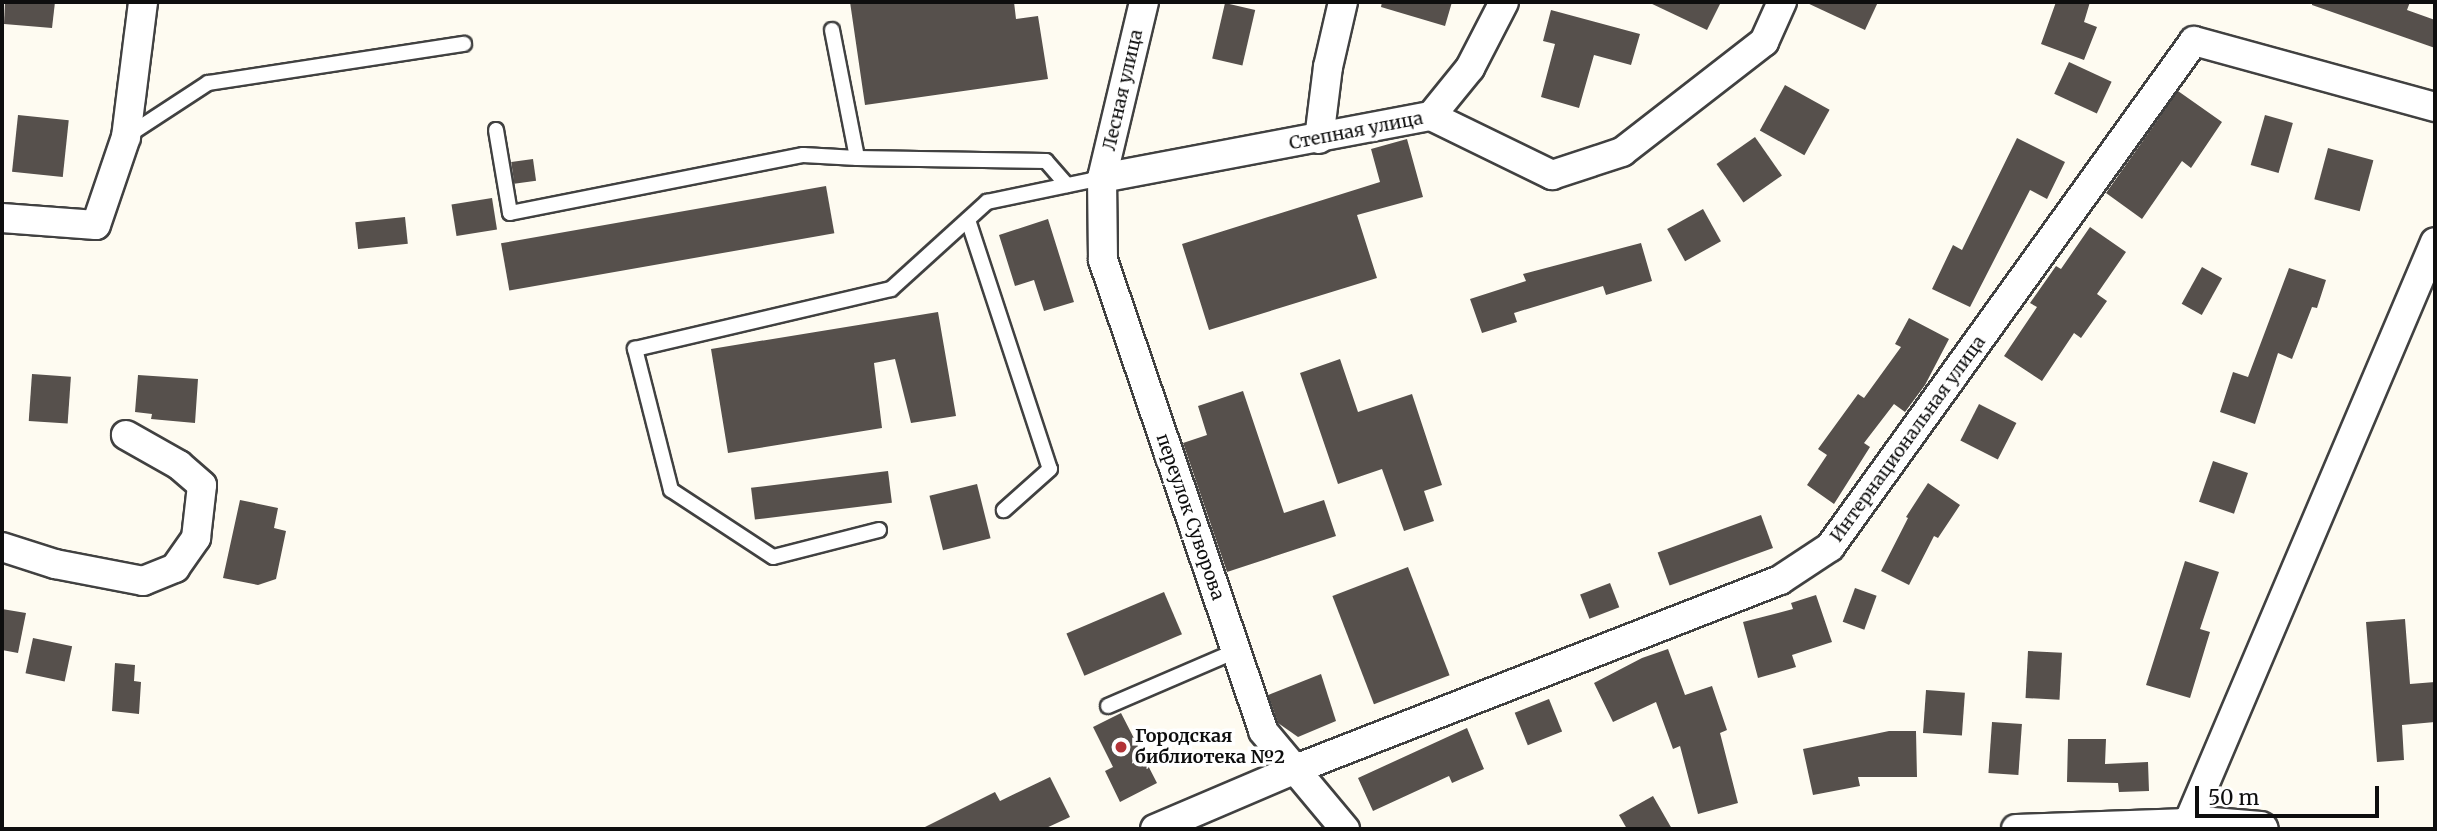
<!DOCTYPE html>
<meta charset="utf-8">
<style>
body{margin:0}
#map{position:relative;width:2437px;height:831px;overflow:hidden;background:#fefbf1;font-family:Merriweather,serif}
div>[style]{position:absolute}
.building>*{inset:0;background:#56504c;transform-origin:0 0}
.roads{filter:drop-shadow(2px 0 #414141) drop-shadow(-2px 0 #414141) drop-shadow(0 2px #414141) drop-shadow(0 -2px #414141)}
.service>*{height:14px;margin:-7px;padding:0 7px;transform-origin:7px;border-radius:7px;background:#fff}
.minor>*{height:28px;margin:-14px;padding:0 14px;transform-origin:14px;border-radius:14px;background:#fff}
.tertiary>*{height:35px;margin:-17.5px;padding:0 17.5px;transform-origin:17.5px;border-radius:17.5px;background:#fff}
.dots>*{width:19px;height:19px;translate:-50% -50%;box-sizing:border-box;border:4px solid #fff;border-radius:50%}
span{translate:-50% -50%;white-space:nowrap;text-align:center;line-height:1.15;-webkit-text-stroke:7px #fff;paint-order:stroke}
.street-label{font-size:18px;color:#0e0e0e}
.poi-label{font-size:18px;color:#0e0e0e;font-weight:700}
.left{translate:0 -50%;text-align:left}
.frame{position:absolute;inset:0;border:4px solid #0e0e0e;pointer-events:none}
.scale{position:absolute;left:2195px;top:786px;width:184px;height:32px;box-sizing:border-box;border:4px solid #0e0e0e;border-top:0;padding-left:9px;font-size:21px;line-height:24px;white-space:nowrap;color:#0e0e0e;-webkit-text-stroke:5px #fff;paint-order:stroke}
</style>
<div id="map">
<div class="building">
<div style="clip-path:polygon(5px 2px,55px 2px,52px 28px,4px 24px)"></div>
<div style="clip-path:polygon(850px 2px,1014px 2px,1016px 19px,1038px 16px,1048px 79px,865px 105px)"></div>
<div style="clip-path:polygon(1382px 2px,1452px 2px,1445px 26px,1381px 7px)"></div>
<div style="clip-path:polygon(1648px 2px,1721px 2px,1707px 30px)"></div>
<div style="clip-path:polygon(1805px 2px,1878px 2px,1865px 30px)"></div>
<div style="clip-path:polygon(2056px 2px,2090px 2px,2084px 22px,2097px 27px,2084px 60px,2041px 44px)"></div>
<div style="clip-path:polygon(2312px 2px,2410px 2px,2407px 10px,2435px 20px,2435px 48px,2312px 5px)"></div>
<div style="left:1225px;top:3px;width:31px;height:57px;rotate:13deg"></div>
<div style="clip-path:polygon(1551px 10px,1640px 34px,1631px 65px,1594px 55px,1579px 108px,1541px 97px,1555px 44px,1543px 41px)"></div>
<div style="left:2069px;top:62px;width:47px;height:35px;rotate:25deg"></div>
<div style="left:1785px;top:85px;width:51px;height:52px;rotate:29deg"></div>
<div style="clip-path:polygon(2178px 91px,2222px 122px,2191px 168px,2182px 161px,2142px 219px,2106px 193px)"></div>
<div style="left:18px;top:115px;width:51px;height:57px;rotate:6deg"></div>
<div style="left:2265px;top:115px;width:29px;height:52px;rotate:16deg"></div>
<div style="left:1755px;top:137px;width:47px;height:47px;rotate:55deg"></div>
<div style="clip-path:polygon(2017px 138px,2065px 162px,2047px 199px,2030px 190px,1970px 307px,1932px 289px,1953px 245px,1962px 250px)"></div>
<div style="clip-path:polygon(1407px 139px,1423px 197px,1357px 215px,1377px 278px,1209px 330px,1182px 244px,1380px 182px,1371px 149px)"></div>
<div style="left:2328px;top:148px;width:47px;height:53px;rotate:15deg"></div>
<div style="left:533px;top:159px;width:22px;height:22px;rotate:82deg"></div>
<div style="left:826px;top:186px;width:48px;height:330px;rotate:80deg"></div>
<div style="left:492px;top:198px;width:32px;height:41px;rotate:81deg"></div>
<div style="left:1703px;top:209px;width:37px;height:41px;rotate:61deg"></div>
<div style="left:405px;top:217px;width:27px;height:50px;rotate:84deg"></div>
<div style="clip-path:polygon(1048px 219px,1074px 302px,1044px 311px,1034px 280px,1015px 286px,999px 235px)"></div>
<div style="clip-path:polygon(2090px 227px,2126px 252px,2097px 294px,2107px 301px,2081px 338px,2074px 333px,2042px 381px,2004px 356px,2037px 307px,2030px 303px,2056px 266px,2061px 269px)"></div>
<div style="clip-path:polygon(1641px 243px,1652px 281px,1606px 295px,1603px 286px,1514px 313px,1517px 322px,1482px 333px,1470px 299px,1526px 281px,1523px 274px)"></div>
<div style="left:2202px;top:267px;width:23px;height:42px;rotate:29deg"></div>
<div style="clip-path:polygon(2289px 268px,2326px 280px,2317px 308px,2312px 307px,2292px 359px,2278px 353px,2255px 424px,2220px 412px,2233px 372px,2248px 377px)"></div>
<div style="clip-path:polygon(938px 312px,956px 416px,911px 423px,895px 359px,874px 363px,882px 428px,728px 453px,711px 349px)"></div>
<div style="clip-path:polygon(1909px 318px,1949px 339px,1925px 385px,1905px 412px,1894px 404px,1864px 443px,1870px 447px,1834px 504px,1807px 485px,1827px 455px,1818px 449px,1858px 394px,1864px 398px,1901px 347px,1895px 344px)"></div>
<div style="clip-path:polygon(1340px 359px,1358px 412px,1412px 394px,1442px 485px,1424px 491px,1434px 521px,1404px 531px,1382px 469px,1338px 484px,1300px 373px)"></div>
<div style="left:32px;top:374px;width:39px;height:47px;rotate:4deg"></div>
<div style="clip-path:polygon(138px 375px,198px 379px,195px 423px,151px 419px,152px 414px,135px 412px)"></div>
<div style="clip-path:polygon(1243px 391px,1284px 513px,1324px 500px,1336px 536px,1227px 572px,1183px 443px,1207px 435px,1198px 406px)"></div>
<div style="left:1979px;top:404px;width:42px;height:41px;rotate:27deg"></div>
<div style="left:2213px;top:461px;width:37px;height:43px;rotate:19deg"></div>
<div style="left:888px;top:471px;width:32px;height:138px;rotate:83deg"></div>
<div style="clip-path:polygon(1928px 483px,1960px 505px,1938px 538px,1934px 536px,1909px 585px,1881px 571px,1908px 518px,1906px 517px)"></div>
<div style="left:977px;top:484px;width:56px;height:49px;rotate:76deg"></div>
<div style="clip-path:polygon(240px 500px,278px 508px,274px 528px,286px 531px,276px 579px,258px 585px,223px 578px)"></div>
<div style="left:1761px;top:515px;width:35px;height:110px;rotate:70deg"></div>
<div style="clip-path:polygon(2185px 561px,2219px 572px,2200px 629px,2210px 632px,2190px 698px,2146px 685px)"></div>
<div style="left:1408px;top:567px;width:116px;height:81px;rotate:69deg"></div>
<div style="left:1610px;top:583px;width:26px;height:32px;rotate:69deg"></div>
<div style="left:1855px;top:588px;width:23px;height:36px;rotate:20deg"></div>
<div style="left:1164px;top:592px;width:46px;height:106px;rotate:67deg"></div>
<div style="clip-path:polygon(1816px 595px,1832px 642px,1792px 655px,1796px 667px,1758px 678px,1743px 622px,1793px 609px,1791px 603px)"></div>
<div style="clip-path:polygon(2px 609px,26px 613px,18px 653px,2px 650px)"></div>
<div style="clip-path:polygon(2405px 619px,2410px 684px,2435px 682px,2435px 722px,2402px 725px,2404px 760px,2377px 762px,2366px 622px)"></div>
<div style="left:33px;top:638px;width:40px;height:36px;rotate:12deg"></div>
<div style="clip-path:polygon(1668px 649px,1685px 695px,1712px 686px,1727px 730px,1720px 733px,1738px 803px,1698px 814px,1680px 746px,1673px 749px,1656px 702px,1613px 722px,1594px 683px,1642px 658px)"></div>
<div style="left:2028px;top:651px;width:34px;height:47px;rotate:3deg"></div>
<div style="clip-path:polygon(115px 663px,135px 665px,134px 681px,141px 682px,139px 714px,112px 711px)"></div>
<div style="clip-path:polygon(1321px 674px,1336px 721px,1298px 737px,1278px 723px,1268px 695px)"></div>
<div style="left:1926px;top:690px;width:39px;height:43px;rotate:4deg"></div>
<div style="left:1549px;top:699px;width:35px;height:37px;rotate:68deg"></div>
<div style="clip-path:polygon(1121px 713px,1157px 783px,1120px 802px,1105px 771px,1113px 767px,1093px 727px)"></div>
<div style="left:1992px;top:722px;width:30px;height:51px;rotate:4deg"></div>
<div style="clip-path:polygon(1467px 728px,1484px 769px,1452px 783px,1449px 776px,1373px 811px,1358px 778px)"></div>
<div style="clip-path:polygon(1889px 731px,1916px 731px,1917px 777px,1858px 777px,1860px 786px,1813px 795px,1803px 749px)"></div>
<div style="clip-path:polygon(2068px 739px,2106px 739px,2105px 764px,2148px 762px,2149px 791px,2119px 792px,2118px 783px,2067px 782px)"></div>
<div style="clip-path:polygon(1050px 777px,1070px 817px,1044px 829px,921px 829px,995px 792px,1000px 801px)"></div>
<div style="clip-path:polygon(1653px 796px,1672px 829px,1627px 829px,1619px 815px)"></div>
</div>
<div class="roads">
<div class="service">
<div style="left:832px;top:30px;width:130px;rotate:78.9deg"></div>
<div style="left:857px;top:158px;width:189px;rotate:0.9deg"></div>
<div style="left:1046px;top:161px;width:32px;rotate:49deg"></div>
<div style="left:496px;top:130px;width:84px;rotate:80.4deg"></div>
<div style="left:510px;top:213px;width:299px;rotate:-11.2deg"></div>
<div style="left:803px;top:155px;width:54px;rotate:3.2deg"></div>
<div style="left:127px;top:136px;width:97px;rotate:-33.2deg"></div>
<div style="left:208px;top:83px;width:259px;rotate:-8.7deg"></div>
<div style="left:968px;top:220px;width:262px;rotate:71.8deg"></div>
<div style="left:1050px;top:469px;width:62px;rotate:138.3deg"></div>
<div style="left:879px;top:530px;width:109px;rotate:165.7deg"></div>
<div style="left:773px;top:557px;width:122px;rotate:-146.7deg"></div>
<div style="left:671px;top:490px;width:146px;rotate:-104.3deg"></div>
<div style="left:635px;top:349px;width:263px;rotate:-13.2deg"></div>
<div style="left:891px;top:289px;width:130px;rotate:-42.2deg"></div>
<div style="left:987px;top:202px;width:117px;rotate:-11.8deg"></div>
<div style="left:1108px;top:706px;width:139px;rotate:-23.3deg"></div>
</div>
<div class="minor">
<div style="left:1144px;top:2px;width:181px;rotate:103.4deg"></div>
<div style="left:1102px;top:178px;width:82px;rotate:89.3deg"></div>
<div style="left:1103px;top:260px;width:497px;rotate:71.2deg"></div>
<div style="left:1263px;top:731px;width:128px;rotate:50.1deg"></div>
<div style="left:1431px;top:116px;width:62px;rotate:-50.9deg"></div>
<div style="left:1470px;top:68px;width:74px;rotate:-62.7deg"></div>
<div style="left:1319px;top:139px;width:73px;rotate:-82.9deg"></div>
<div style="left:1328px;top:67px;width:67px;rotate:-77deg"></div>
<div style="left:1102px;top:178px;width:335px;rotate:-10.7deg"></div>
<div style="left:1431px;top:116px;width:135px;rotate:26deg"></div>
<div style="left:1552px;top:175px;width:74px;rotate:-18.2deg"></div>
<div style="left:1622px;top:152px;width:180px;rotate:-37.8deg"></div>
<div style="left:1764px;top:42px;width:44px;rotate:-65.8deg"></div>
<div style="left:2px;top:218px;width:94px;rotate:4.3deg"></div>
<div style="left:96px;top:225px;width:93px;rotate:-71.2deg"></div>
<div style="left:126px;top:137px;width:136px;rotate:-82.8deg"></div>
<div style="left:2px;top:547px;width:56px;rotate:17.8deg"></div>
<div style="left:55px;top:564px;width:90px;rotate:10.9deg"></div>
<div style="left:143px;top:581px;width:35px;rotate:-22deg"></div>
<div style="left:175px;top:568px;width:37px;rotate:-55deg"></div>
<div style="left:196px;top:538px;width:53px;rotate:-83.5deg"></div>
<div style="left:202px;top:485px;width:30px;rotate:-139deg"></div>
<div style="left:179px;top:465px;width:61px;rotate:-150.5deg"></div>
<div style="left:1155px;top:829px;width:150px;rotate:-23.1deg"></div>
<div style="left:1293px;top:770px;width:523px;rotate:-21.31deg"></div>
<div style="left:1780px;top:580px;width:60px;rotate:-33.4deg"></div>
<div style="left:1830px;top:547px;width:623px;rotate:-54.27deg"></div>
<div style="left:2194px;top:41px;width:250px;rotate:15.3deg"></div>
<div style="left:2016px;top:829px;width:172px;rotate:-2deg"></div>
<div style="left:2188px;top:823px;width:631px;rotate:-66.97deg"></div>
</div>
<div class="tertiary">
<div style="left:2186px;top:829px;width:6px;rotate:-72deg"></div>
<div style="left:2188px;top:823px;width:72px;rotate:4.8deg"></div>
</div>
</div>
<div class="dots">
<div style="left:1121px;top:747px;background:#b23337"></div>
</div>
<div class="street-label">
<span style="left:1123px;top:90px;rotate:-77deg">Лесная улица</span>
<span style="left:1356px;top:131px;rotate:-11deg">Степная улица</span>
<span style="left:1908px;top:439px;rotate:-54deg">Интернациональная улица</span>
<span style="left:1190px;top:517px;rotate:71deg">переулок Суворова</span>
</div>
<div class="poi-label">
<span class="left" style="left:1135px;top:747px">Городская<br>библиотека №2</span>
</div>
<div class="frame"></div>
<div class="scale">50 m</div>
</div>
